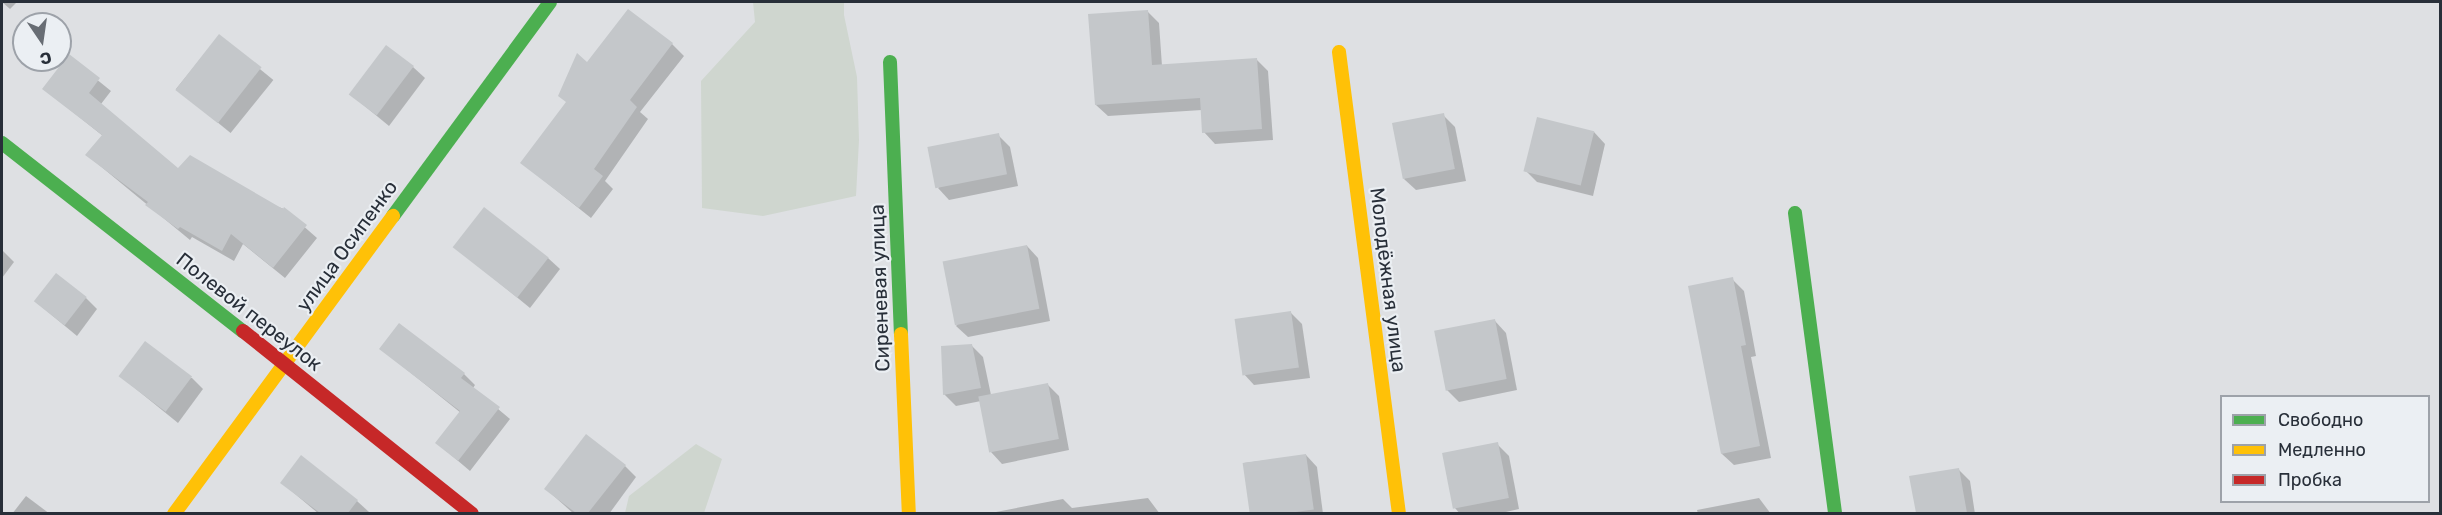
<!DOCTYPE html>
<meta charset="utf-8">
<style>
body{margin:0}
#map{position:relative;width:2442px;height:515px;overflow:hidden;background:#dee0e3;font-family:Rubik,sans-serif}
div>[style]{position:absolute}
.green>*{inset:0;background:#cfd6cf}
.shadow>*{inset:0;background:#0003;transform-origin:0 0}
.building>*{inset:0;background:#c4c7ca;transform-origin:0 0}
.fast>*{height:14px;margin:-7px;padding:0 7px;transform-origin:7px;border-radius:7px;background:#4caf50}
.slow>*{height:14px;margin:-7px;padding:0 7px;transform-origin:7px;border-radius:7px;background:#ffc107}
.jam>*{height:14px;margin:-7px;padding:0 7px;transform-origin:7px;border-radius:7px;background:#c62828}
span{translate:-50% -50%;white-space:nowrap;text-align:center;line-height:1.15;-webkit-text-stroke:4.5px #ebeff3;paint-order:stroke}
.street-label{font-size:20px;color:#282f39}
.frame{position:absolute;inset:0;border:3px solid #282f39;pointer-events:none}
.legend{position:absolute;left:2220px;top:395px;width:210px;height:108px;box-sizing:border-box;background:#ebeff3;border:2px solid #9da2a9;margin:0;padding:8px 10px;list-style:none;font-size:18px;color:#282f39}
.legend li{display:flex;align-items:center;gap:12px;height:30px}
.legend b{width:30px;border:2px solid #9da2a9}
.north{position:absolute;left:12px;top:12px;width:60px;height:60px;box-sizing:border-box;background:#ebeff3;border:2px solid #9da2a9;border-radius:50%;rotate:167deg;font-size:16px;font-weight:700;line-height:24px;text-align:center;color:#282f39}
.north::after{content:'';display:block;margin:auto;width:21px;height:27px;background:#686d74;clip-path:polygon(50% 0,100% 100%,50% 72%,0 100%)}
</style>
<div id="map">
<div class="green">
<div style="clip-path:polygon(753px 2px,844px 2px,844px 15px,857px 77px,859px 140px,856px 196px,763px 216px,702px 208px,701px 81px,755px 22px)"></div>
<div style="clip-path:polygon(696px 444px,722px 459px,704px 513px,625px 513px,629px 496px)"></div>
</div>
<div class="shadow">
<div style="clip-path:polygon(2px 2px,17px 2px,10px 9px)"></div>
<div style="clip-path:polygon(1148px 12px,1159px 23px,1162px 66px,1256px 59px,1268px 71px,1273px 140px,1215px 144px,1204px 132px,1202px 110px,1108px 116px,1096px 105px)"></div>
<div style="left:219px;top:36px;width:70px;height:68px;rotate:39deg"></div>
<div style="clip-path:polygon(672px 44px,684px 56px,640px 112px,648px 119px,605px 181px,613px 189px,591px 218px,522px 163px,567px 103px,587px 64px)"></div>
<div style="clip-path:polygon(69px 57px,111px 91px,101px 104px,178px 170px,284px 209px,317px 238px,285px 278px,243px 244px,234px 261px,192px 237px,190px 240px,87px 155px,103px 136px,44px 89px)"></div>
<div style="clip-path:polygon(413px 67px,425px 78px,389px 126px,350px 94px)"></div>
<div style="clip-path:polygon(1443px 115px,1455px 127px,1466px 181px,1416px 190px,1404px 179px)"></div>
<div style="clip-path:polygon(1594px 132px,1605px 144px,1593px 196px,1537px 182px,1525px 170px)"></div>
<div style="clip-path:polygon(998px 135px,1010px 147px,1018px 186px,949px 200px,938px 188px)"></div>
<div style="clip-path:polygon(1027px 246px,1038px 258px,1050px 321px,968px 337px,956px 326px)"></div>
<div style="clip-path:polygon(455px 247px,548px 258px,560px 269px,530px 308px)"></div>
<div style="clip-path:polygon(2px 250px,14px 262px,2px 278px)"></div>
<div style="clip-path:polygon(1732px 279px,1744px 291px,1756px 356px,1751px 357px,1771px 458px,1734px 465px,1722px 454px)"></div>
<div style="clip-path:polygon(86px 298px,97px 309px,77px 336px,36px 302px)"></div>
<div style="clip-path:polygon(1290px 312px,1302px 324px,1310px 378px,1254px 385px,1243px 373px)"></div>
<div style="clip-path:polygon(1495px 321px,1506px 333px,1517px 390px,1459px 402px,1447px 390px)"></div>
<div style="clip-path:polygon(971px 345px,983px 357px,991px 395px,1047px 384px,1059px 396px,1069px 450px,1002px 464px,991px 452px,981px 401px,956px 406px,944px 394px)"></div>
<div style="clip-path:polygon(381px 349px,464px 374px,475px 385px,473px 388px,510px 419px,470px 471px,437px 443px,461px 413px)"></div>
<div style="clip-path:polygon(120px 376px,192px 378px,203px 389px,178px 423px)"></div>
<div style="clip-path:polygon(1497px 444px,1509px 456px,1519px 509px,1497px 514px,1460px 514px,1455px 508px)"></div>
<div style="clip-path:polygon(1306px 455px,1317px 467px,1323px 514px,1251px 514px,1244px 463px)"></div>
<div style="clip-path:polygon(625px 466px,636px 477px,609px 514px,574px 514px,546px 489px)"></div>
<div style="clip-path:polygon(1958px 469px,1970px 481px,1975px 514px,1917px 514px,1911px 477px)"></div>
<div style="clip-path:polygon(282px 483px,357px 501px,369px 512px,319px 514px)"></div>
<div style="clip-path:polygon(26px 496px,50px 514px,12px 514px)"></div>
<div style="clip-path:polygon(1148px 498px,1160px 514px,996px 512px,1063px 499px,1072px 508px)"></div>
<div style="clip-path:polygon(1759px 498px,1771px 514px,1698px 514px,1697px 510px)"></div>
</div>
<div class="building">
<div style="clip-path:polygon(628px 9px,673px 43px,630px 100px,637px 107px,594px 169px,603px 176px,579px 208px,520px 163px,566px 102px,558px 96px,577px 53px,587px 62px)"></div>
<div style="clip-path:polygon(1148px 10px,1152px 65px,1257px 58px,1262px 129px,1202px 133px,1200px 98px,1095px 105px,1088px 14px)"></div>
<div style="left:219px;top:34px;width:54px;height:71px;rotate:38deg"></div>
<div style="left:386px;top:45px;width:35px;height:62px;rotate:37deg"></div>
<div style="clip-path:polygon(69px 54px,100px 78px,89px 93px,178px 168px,190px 155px,283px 209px,284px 207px,307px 225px,273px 268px,231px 234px,222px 251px,180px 227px,178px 229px,145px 205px,148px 202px,85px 155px,102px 135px,42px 89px)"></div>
<div style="left:1444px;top:113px;width:57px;height:53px;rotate:79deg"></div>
<div style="left:1537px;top:117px;width:59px;height:56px;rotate:14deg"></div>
<div style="left:999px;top:133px;width:42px;height:73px;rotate:79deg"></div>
<div style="left:484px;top:207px;width:82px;height:51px;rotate:38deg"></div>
<div style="left:1027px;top:245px;width:65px;height:86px;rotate:79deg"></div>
<div style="left:56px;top:273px;width:39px;height:36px;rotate:38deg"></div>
<div style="clip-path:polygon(1733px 277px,1746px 345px,1741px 346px,1760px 446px,1721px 454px,1688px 286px)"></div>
<div style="left:1291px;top:311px;width:57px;height:57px;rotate:82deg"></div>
<div style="left:1495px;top:319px;width:61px;height:62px;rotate:79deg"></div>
<div style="clip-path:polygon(399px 323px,465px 373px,461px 378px,500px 407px,458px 461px,435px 443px,460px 411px,379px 349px)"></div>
<div style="left:145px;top:341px;width:59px;height:44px;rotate:37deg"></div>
<div style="clip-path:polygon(972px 344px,981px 388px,943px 395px,941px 346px)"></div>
<div style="left:1048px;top:383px;width:57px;height:71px;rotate:79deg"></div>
<div style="clip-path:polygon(586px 434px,626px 465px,588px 513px,576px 513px,544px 489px)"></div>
<div style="left:1498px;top:442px;width:57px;height:57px;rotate:79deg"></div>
<div style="left:1306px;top:454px;width:56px;height:64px;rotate:82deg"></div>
<div style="clip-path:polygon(301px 455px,358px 500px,348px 513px,320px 513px,280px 483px)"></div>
<div style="clip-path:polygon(1959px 468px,1967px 513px,1916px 513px,1909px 476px)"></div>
</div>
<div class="fast">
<div style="left:890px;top:62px;width:272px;rotate:87.7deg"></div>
<div style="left:2px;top:143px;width:306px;rotate:38deg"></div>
<div style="left:1795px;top:213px;width:304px;rotate:82.4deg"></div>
<div style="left:393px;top:216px;width:265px;rotate:-53.7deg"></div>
</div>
<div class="slow">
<div style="left:1339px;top:52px;width:466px;rotate:82.6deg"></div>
<div style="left:901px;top:334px;width:180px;rotate:87.5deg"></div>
<div style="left:174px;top:514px;width:370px;rotate:-53.7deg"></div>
</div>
<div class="jam">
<div style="left:243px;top:331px;width:293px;rotate:38.6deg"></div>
</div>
<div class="street-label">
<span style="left:347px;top:246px;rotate:-54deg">улица Осипенко</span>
<span style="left:1388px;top:280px;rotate:83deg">Молодёжная улица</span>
<span style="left:880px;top:288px;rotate:-92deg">Сиреневая улица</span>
<span style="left:249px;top:312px;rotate:38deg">Полевой переулок</span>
</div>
<div class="frame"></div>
<ul class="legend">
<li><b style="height:8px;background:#4caf50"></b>Свободно</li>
<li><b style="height:8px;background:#ffc107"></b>Медленно</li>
<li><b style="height:8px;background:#c62828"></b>Пробка</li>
</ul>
<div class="north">С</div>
</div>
